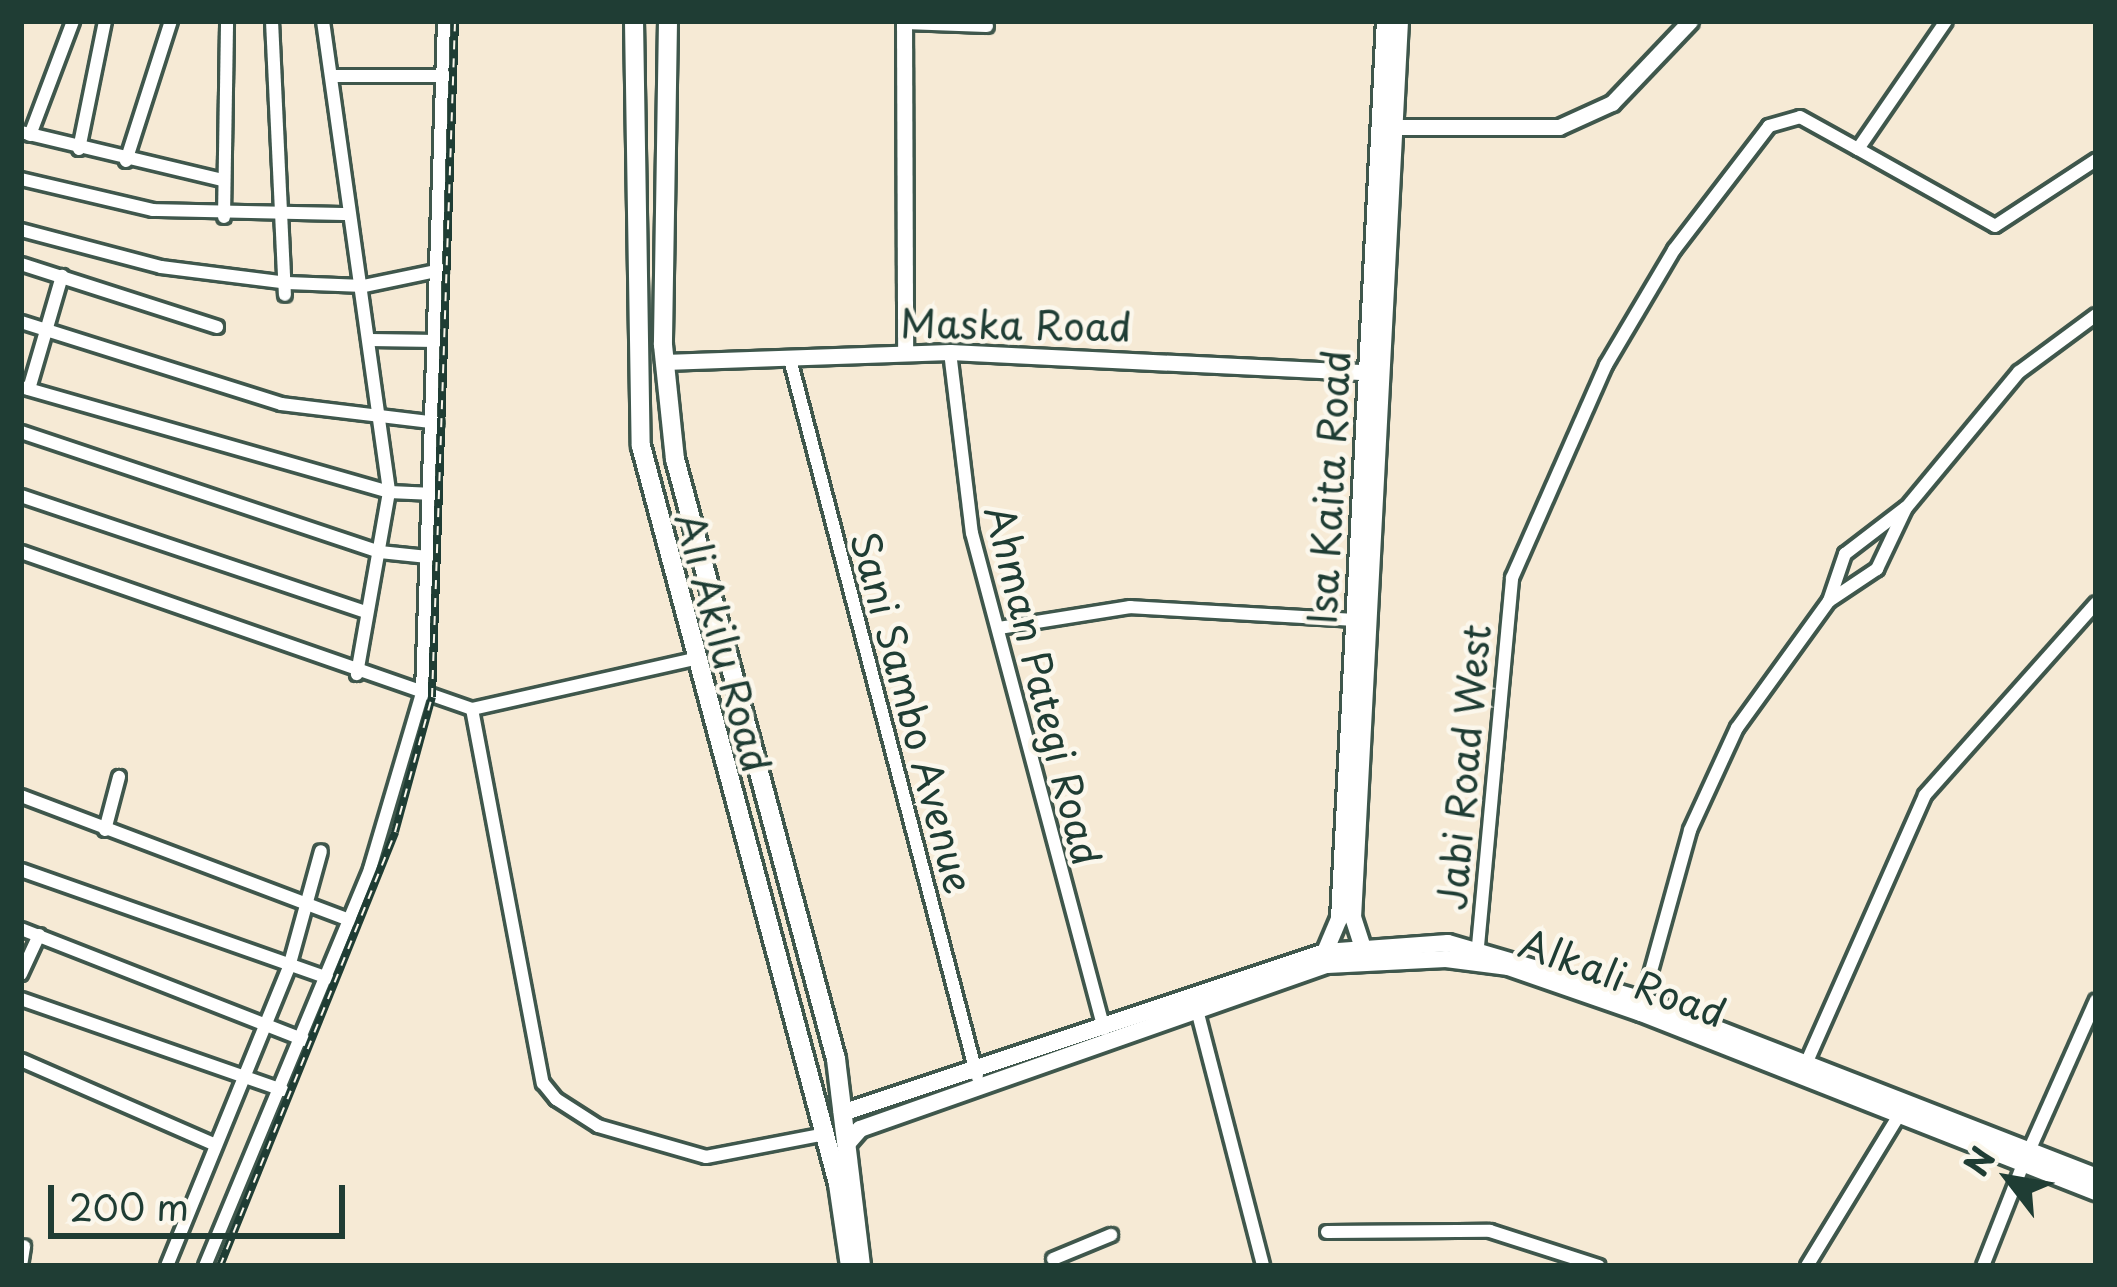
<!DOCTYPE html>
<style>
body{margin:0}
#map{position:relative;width:2117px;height:1287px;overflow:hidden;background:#f6ead5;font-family:"Playpen Sans",sans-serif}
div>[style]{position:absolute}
.roads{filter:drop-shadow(3px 0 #3f574c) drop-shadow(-3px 0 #3f574c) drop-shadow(0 3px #3f574c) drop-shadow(0 -3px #3f574c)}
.minor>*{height:12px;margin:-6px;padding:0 6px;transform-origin:6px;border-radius:6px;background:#fff}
.tertiary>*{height:15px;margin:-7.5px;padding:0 7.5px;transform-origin:7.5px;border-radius:7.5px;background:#fff}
.secondary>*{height:16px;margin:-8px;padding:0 8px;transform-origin:8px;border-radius:8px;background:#fff}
.primary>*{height:18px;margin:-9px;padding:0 9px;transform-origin:9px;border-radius:9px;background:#fff}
.rail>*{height:8px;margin-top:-4px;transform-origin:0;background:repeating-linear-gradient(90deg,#fbf7ec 0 9px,#1f3d34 0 18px);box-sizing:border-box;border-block:3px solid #1f3d34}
span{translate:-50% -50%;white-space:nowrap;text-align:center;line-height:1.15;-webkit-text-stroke:9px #fbf7ec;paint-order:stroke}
.street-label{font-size:39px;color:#1f3d34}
.frame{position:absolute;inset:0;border:24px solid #1f3d34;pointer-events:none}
.north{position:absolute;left:1949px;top:1119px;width:120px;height:120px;-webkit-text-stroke:9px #fbf7ec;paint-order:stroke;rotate:301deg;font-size:33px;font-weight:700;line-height:48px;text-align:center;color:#1f3d34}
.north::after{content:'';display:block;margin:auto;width:42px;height:54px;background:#1f3d34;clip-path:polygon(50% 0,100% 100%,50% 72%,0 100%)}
.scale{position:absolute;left:48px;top:1185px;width:297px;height:54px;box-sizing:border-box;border:6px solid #1f3d34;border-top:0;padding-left:15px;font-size:36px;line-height:42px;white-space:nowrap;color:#1f3d34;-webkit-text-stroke:9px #fbf7ec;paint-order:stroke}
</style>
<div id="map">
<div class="roads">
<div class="minor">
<div style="left:272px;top:21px;width:274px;rotate:87.3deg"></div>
<div style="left:323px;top:21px;width:476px;rotate:82deg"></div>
<div style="left:389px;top:492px;width:185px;rotate:100deg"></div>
<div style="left:904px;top:23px;width:83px;rotate:2.1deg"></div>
<div style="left:333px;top:76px;width:112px"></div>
<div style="left:21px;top:132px;width:208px;rotate:13.4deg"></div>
<div style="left:30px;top:135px;width:122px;rotate:-69.3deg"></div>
<div style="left:79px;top:149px;width:131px;rotate:-78.5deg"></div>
<div style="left:1858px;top:149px;width:157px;rotate:29.3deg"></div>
<div style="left:1995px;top:226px;width:121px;rotate:-33.2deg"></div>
<div style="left:126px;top:161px;width:147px;rotate:-72.2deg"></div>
<div style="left:21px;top:179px;width:136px;rotate:13.2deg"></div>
<div style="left:153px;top:210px;width:196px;rotate:1.2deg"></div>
<div style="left:224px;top:217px;width:196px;rotate:-89.1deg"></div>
<div style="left:21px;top:230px;width:145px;rotate:14.8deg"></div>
<div style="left:161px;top:267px;width:127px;rotate:7.2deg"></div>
<div style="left:287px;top:283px;width:77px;rotate:2.2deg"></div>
<div style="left:364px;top:286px;width:79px;rotate:-11.7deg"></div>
<div style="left:21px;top:264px;width:206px;rotate:17.8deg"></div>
<div style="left:21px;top:322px;width:273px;rotate:17.5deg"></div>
<div style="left:281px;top:404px;width:157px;rotate:6.9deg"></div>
<div style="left:370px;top:340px;width:67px;rotate:0.9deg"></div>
<div style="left:950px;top:352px;width:182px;rotate:83.1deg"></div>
<div style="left:972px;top:533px;width:513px;rotate:75.1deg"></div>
<div style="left:791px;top:363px;width:737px;rotate:75.38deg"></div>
<div style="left:21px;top:387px;width:383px;rotate:15.9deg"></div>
<div style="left:389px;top:492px;width:45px;rotate:2.5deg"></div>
<div style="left:29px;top:389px;width:118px;rotate:-73.7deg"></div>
<div style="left:21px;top:432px;width:379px;rotate:18.5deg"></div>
<div style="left:380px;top:552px;width:48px;rotate:5.9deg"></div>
<div style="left:21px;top:496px;width:364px;rotate:18.6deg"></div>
<div style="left:21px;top:552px;width:478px;rotate:19.2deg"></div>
<div style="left:472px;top:709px;width:227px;rotate:-12.7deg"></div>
<div style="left:1829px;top:601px;width:50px;rotate:-71.2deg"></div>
<div style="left:1845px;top:554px;width:76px;rotate:-37.5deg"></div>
<div style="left:999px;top:628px;width:133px;rotate:-9.1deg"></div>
<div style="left:1130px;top:607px;width:224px;rotate:3.3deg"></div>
<div style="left:472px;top:709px;width:381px;rotate:79.3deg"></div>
<div style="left:543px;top:1083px;width:21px;rotate:51deg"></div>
<div style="left:556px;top:1099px;width:50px;rotate:32.7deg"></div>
<div style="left:598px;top:1126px;width:112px;rotate:16deg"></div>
<div style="left:706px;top:1157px;width:121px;rotate:-10.9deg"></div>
<div style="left:21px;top:796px;width:352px;rotate:20.7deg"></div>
<div style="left:105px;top:830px;width:55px;rotate:-75.2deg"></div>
<div style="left:21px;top:870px;width:325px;rotate:19.4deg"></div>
<div style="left:21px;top:929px;width:304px;rotate:21.4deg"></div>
<div style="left:1478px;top:946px;width:370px;rotate:-84.7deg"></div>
<div style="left:1512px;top:578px;width:233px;rotate:-66.2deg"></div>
<div style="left:1606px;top:365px;width:134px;rotate:-59.4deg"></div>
<div style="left:1674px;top:250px;width:156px;rotate:-52.5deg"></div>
<div style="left:1769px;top:126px;width:32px;rotate:-16deg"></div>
<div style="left:1800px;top:117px;width:66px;rotate:28.9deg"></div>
<div style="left:1858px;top:149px;width:155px;rotate:-55.5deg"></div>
<div style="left:21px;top:974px;width:43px;rotate:-65.2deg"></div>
<div style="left:21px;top:999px;width:277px;rotate:19.2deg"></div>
<div style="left:1643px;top:1000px;width:176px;rotate:-74.5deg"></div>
<div style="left:1690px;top:830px;width:112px;rotate:-65.3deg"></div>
<div style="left:1737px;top:728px;width:157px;rotate:-54.1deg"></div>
<div style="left:1829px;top:601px;width:58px;rotate:-33.7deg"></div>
<div style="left:1877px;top:569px;width:68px;rotate:-64.6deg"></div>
<div style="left:1906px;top:508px;width:177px;rotate:-50.3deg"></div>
<div style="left:2019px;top:372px;width:96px;rotate:-36.5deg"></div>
<div style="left:1196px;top:1006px;width:268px;rotate:75.5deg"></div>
<div style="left:21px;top:1060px;width:210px;rotate:23.6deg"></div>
<div style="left:1805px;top:1066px;width:296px;rotate:-66.1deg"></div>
<div style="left:1925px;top:795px;width:257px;rotate:-48.3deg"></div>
<div style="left:2028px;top:1153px;width:167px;rotate:-66deg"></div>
<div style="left:1327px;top:1232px;width:163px;rotate:-0.4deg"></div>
<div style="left:1490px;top:1231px;width:114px;rotate:17.8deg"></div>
<div style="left:1053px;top:1259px;width:63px;rotate:-22.5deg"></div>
<div style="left:21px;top:1266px;width:20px;rotate:-81deg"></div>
<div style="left:167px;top:1266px;width:323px;rotate:-67.8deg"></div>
<div style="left:289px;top:967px;width:120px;rotate:-74.6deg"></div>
<div style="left:205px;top:1266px;width:430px;rotate:-67.4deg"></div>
<div style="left:370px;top:869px;width:184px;rotate:-73.5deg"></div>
<div style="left:422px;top:693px;width:672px;rotate:-88.12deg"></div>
<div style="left:1807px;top:1266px;width:184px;rotate:-58.6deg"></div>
<div style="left:1983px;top:1266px;width:106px;rotate:-68.5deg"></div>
</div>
<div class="tertiary">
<div style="left:904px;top:21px;width:332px;rotate:89.8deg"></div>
<div style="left:1393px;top:127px;width:166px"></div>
<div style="left:1559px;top:127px;width:58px;rotate:-24.4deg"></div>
<div style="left:1612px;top:103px;width:113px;rotate:-46.4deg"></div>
<div style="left:664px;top:362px;width:286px;rotate:-2deg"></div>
<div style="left:950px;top:352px;width:416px;rotate:2.8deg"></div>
</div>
<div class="secondary">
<div style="left:1363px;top:948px;width:32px;rotate:-108deg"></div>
<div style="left:1353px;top:918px;width:898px;rotate:-87deg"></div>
<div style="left:1325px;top:952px;width:36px;rotate:-67deg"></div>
<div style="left:1339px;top:919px;width:899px;rotate:-87.07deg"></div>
<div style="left:842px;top:1113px;width:509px;rotate:-18.43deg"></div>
<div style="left:1325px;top:952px;width:123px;rotate:-4.2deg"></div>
<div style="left:1448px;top:943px;width:203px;rotate:16.3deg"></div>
<div style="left:1643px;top:1000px;width:486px;rotate:21.3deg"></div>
<div style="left:847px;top:1144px;width:20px;rotate:-49deg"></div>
<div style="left:860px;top:1129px;width:495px;rotate:-19.4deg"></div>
<div style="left:1327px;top:965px;width:119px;rotate:-2.9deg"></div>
<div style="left:1446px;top:959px;width:63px;rotate:7.4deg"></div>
<div style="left:1508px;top:967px;width:141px;rotate:19.1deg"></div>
<div style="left:1641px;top:1013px;width:489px;rotate:21.5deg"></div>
</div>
<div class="primary">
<div style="left:634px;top:21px;width:425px;rotate:89.1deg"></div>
<div style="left:641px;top:446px;width:764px;rotate:75.05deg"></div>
<div style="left:838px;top:1184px;width:83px;rotate:81.7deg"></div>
<div style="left:668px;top:21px;width:324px;rotate:90.9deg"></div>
<div style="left:663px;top:345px;width:115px;rotate:84deg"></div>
<div style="left:675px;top:459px;width:621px;rotate:74.98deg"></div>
<div style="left:836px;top:1059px;width:209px;rotate:83.1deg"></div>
</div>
</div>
<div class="rail">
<div style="left:220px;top:1266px;width:468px;rotate:-68deg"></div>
<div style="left:395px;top:832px;width:140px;rotate:-74.7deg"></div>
<div style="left:432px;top:697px;width:676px;rotate:-88.05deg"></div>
</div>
<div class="street-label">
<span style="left:1016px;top:324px;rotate:1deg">Maska Road</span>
<span style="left:1328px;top:487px;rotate:-87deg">Isa Kaita Road</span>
<span style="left:724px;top:642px;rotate:75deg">Ali Akilu Road</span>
<span style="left:1044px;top:685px;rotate:76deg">Ahman Pategi Road</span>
<span style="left:913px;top:712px;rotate:75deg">Sani Sambo Avenue</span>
<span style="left:1463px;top:767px;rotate:-85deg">Jabi Road West</span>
<span style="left:1623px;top:977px;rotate:20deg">Alkali Road</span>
</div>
<div class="frame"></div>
<div class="north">N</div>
<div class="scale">200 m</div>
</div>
